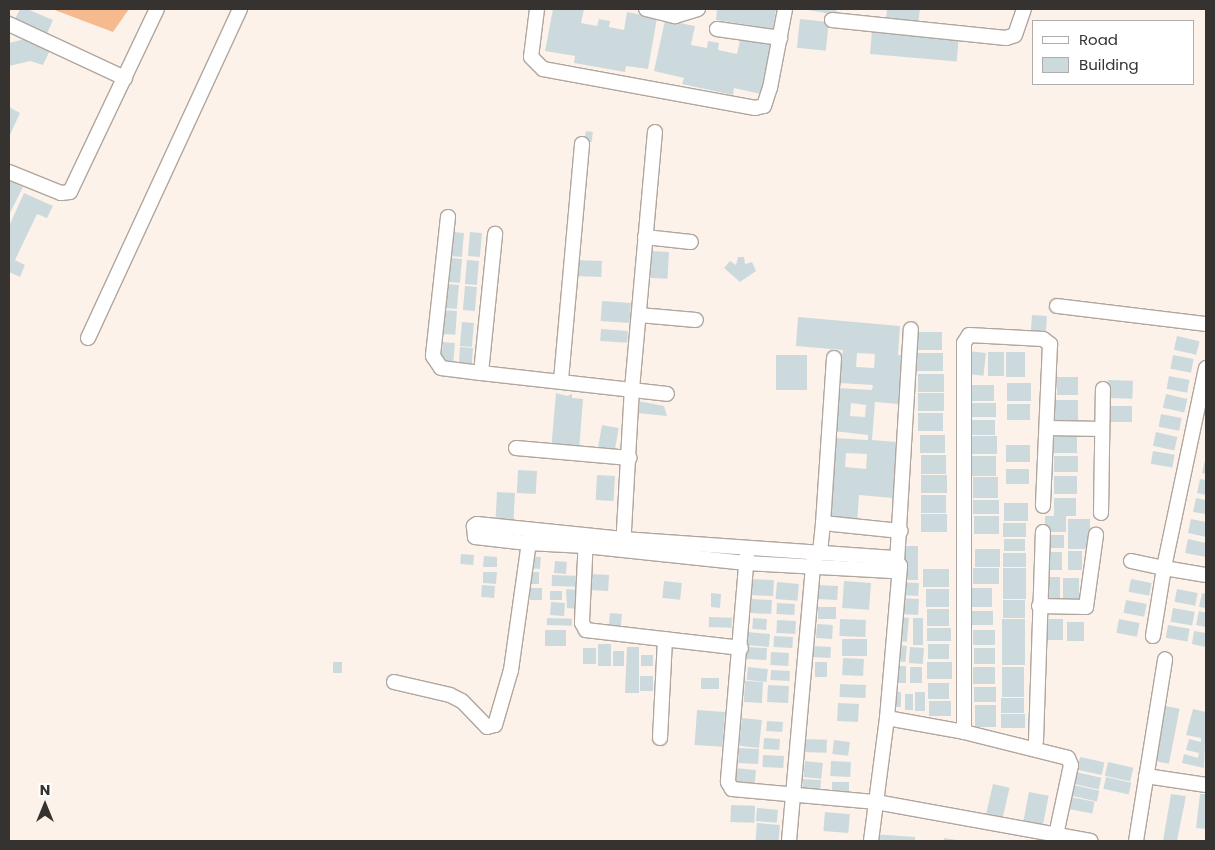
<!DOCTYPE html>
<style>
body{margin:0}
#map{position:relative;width:1215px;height:850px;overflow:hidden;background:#fcf2ea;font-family:Poppins,sans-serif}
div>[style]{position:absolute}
.green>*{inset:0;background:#f5ba8d}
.building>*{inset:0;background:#cddadd;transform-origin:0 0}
.roads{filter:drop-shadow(1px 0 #afa69f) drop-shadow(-1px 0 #afa69f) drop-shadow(0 1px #afa69f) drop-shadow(0 -1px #afa69f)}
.minor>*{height:14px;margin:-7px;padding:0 7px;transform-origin:7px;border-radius:7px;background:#fff}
span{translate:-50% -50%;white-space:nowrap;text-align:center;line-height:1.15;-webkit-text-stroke:5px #fff;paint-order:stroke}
.frame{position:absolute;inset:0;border:10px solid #363230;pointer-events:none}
.legend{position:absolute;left:1032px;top:20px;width:162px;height:65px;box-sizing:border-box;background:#fff;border:1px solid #afadac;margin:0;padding:6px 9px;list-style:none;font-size:15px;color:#363230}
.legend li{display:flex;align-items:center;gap:10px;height:25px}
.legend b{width:25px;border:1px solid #afadac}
.north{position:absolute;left:20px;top:780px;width:50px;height:50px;-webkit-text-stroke:4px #fff;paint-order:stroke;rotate:0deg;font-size:14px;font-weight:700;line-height:20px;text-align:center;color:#363230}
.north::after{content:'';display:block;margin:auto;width:18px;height:22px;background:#363230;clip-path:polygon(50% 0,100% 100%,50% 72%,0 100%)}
</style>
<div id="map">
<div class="green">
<div style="clip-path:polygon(52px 9px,129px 9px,113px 32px)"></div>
</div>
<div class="building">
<div style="clip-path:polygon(20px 9px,27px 9px,53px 20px,46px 36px,14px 21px)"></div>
<div style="clip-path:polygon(553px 9px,584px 9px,581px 23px,597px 26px,599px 19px,610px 21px,609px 27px,624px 30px,627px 12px,657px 18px,648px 69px,626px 66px,625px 72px,574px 63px,575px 56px,545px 51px)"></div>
<div style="clip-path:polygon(717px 9px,776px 9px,773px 29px,716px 20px)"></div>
<div style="clip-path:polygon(803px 9px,837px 9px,836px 15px)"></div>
<div style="clip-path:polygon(887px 9px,920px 9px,918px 25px,886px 21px)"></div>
<div style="left:800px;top:19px;width:29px;height:29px;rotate:6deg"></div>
<div style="clip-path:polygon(665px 20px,695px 26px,691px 45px,707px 48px,708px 41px,719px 43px,718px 50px,737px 54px,741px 36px,772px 42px,761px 94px,734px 88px,733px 95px,682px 84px,684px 78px,654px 71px)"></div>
<div style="left:872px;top:31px;width:87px;height:23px;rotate:5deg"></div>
<div style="clip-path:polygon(25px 39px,51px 48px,43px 65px,30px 61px,9px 66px,9px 43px)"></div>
<div style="clip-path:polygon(9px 107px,20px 113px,9px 137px)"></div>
<div style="left:586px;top:131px;width:7px;height:10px;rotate:8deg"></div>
<div style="clip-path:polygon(9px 180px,23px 187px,9px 215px)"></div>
<div style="clip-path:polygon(24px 193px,53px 206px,47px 218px,37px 214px,15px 260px,25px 265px,20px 277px,9px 272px,9px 226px)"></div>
<div style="left:452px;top:232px;width:12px;height:24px;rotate:5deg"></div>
<div style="left:470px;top:232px;width:12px;height:24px;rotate:5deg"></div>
<div style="left:652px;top:251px;width:17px;height:27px;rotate:3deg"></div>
<div style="clip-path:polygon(738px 257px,744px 257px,745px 264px,752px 262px,756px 271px,740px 282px,724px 268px,730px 261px,736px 265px)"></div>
<div style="left:450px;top:258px;width:12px;height:24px;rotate:5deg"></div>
<div style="left:467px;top:260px;width:12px;height:24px;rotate:5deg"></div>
<div style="left:576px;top:260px;width:26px;height:16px;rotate:2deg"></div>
<div style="left:447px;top:284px;width:12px;height:24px;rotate:5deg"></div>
<div style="left:465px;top:286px;width:12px;height:24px;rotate:5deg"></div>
<div style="left:602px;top:301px;width:29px;height:20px;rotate:4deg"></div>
<div style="left:444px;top:310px;width:13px;height:24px;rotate:4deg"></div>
<div style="left:1032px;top:315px;width:15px;height:19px;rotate:4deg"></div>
<div style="clip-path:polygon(evenodd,798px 317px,900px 326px,898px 355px,903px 355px,899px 404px,875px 402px,872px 440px,897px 442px,893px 498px,859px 495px,857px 525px,827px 523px,833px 438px,868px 440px,868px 435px,834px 431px,837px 388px,872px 390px,873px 385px,839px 383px,843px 350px,796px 346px,798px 317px,857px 353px,875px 354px,874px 368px,856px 367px,857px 353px,798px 317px,851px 403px,866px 405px,865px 417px,850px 416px,851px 403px,798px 317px,846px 453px,867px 454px,866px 469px,845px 467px,846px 453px)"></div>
<div style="left:462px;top:322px;width:12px;height:24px;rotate:5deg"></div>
<div style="left:601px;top:329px;width:27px;height:12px;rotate:4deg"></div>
<div style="left:917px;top:332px;width:25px;height:18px"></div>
<div style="left:1177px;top:336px;width:23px;height:14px;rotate:13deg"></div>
<div style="left:443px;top:342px;width:12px;height:20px;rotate:5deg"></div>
<div style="left:460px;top:347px;width:13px;height:19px;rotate:4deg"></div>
<div style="left:968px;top:351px;width:18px;height:23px;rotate:6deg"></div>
<div style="left:988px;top:352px;width:16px;height:24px"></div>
<div style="left:1006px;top:352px;width:19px;height:25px"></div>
<div style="left:917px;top:353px;width:26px;height:18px"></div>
<div style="left:776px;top:355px;width:31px;height:35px"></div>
<div style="left:1173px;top:355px;width:21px;height:14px;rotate:11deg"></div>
<div style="left:918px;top:374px;width:26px;height:18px"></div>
<div style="left:1169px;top:376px;width:21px;height:13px;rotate:11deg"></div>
<div style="left:1057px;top:377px;width:21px;height:18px"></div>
<div style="left:1108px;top:380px;width:25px;height:18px;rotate:2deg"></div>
<div style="left:1007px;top:383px;width:24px;height:18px"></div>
<div style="left:971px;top:385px;width:23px;height:16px"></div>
<div style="clip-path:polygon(556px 393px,567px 396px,572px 394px,572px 398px,583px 399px,579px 451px,551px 450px)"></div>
<div style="left:918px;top:393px;width:26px;height:18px"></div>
<div style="left:1166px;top:394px;width:22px;height:14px;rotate:13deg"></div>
<div style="left:1055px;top:400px;width:23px;height:23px"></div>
<div style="clip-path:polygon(638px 401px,664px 406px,667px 416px,637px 413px)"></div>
<div style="left:972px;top:403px;width:24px;height:14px"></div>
<div style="left:1007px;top:404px;width:23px;height:16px"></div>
<div style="left:1108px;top:406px;width:24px;height:16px"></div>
<div style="left:918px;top:413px;width:25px;height:18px"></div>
<div style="left:1161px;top:414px;width:21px;height:13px;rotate:11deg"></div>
<div style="left:972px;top:420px;width:23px;height:15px"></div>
<div style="left:602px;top:425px;width:17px;height:29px;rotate:10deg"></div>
<div style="left:1054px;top:432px;width:23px;height:21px"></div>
<div style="left:1156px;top:432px;width:22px;height:14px;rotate:13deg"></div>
<div style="left:920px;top:435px;width:25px;height:18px"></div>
<div style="left:972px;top:436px;width:25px;height:18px"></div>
<div style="left:1006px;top:445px;width:24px;height:17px"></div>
<div style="left:1153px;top:451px;width:22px;height:13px;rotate:10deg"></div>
<div style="left:921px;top:455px;width:25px;height:19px"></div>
<div style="left:972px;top:456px;width:24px;height:20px"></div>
<div style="left:1054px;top:456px;width:24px;height:16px"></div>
<div style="clip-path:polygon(1205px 460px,1206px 460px,1206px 474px,1202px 473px)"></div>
<div style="left:1006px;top:469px;width:23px;height:15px"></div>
<div style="left:518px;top:470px;width:19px;height:23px;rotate:3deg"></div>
<div style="left:597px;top:475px;width:18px;height:25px;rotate:3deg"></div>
<div style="left:921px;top:475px;width:26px;height:18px"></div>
<div style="left:1054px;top:476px;width:23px;height:18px"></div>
<div style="left:973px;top:477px;width:25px;height:21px"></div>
<div style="clip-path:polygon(1200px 479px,1206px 480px,1206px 495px,1197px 493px)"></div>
<div style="left:497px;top:492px;width:18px;height:29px;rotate:3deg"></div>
<div style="left:921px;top:495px;width:25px;height:18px"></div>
<div style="clip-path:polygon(1054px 498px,1076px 498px,1076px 516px,1066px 516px,1066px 532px,1045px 532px,1045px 516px,1054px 516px)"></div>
<div style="clip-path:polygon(1196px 498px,1206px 500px,1206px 514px,1193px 512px)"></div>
<div style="left:973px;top:500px;width:26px;height:14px"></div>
<div style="left:1004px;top:503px;width:24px;height:18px"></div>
<div style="left:921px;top:514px;width:26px;height:18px"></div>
<div style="left:974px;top:516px;width:25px;height:18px"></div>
<div style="left:1068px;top:519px;width:22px;height:30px"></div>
<div style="clip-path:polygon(1191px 519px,1206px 522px,1206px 537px,1188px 533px)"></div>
<div style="left:1003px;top:523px;width:23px;height:14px"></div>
<div style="left:1045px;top:535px;width:19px;height:13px"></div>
<div style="left:1004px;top:539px;width:21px;height:12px"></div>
<div style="clip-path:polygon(1188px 539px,1206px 543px,1206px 557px,1185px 553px)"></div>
<div style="left:902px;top:546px;width:16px;height:34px"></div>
<div style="left:975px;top:549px;width:25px;height:18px"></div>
<div style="left:1068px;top:551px;width:14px;height:19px"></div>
<div style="left:1043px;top:552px;width:19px;height:18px"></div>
<div style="left:1003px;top:553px;width:23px;height:14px"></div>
<div style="left:461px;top:554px;width:13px;height:10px;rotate:4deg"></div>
<div style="clip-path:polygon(484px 556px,497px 557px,497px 567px,483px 567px)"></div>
<div style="left:529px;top:556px;width:12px;height:12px;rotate:5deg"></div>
<div style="left:555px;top:561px;width:12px;height:12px;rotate:5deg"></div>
<div style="left:973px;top:568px;width:26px;height:16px"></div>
<div style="left:1003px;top:568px;width:23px;height:16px"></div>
<div style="left:923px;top:569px;width:26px;height:18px"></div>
<div style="clip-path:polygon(483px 572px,497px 572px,496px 584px,483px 583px)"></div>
<div style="left:530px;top:572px;width:9px;height:12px"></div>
<div style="left:591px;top:574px;width:18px;height:16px;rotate:3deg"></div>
<div style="left:552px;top:575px;width:24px;height:11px;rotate:2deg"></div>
<div style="left:1044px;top:577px;width:16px;height:25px"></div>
<div style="left:1063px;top:578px;width:16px;height:26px"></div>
<div style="left:752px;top:579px;width:22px;height:16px;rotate:3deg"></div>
<div style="left:1131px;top:579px;width:21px;height:13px;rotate:11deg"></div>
<div style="left:664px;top:581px;width:18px;height:17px;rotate:6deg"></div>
<div style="left:844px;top:581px;width:27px;height:27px;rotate:4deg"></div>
<div style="left:777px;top:582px;width:22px;height:17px;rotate:5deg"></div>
<div style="left:899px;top:582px;width:20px;height:13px;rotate:3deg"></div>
<div style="left:1003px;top:584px;width:23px;height:15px"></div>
<div style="left:482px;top:585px;width:13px;height:12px;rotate:4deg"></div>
<div style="left:819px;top:585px;width:19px;height:14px;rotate:3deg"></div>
<div style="left:530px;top:588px;width:12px;height:12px"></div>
<div style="left:972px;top:588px;width:20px;height:19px"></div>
<div style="clip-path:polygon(566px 589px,579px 590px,578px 609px,567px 608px)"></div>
<div style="left:926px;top:589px;width:23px;height:18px"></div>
<div style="left:1177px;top:589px;width:21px;height:13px;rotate:11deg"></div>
<div style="left:550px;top:591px;width:12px;height:9px"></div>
<div style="clip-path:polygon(711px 593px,721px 594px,720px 608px,711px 607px)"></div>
<div style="clip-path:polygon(1202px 593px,1206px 594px,1206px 608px,1199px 607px)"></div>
<div style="left:899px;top:598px;width:20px;height:16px;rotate:3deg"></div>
<div style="left:751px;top:599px;width:21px;height:14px;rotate:3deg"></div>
<div style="left:1003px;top:600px;width:22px;height:18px"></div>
<div style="left:1126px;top:600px;width:21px;height:13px;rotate:11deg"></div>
<div style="left:551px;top:602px;width:14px;height:13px;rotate:4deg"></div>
<div style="left:777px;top:603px;width:18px;height:11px;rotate:3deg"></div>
<div style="left:818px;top:607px;width:18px;height:12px"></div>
<div style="left:1173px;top:608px;width:22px;height:14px;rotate:10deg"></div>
<div style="left:927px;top:609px;width:22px;height:17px"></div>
<div style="left:972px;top:611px;width:21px;height:14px"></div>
<div style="clip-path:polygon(1199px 611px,1206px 613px,1206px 627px,1196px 625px)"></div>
<div style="left:610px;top:613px;width:12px;height:16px;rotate:5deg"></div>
<div style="left:709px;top:617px;width:23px;height:10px;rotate:2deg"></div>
<div style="left:898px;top:617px;width:11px;height:24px;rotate:5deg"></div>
<div style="left:547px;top:618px;width:25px;height:7px;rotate:2deg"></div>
<div style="left:753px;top:618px;width:14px;height:11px;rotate:4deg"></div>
<div style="left:913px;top:618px;width:10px;height:27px"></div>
<div style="left:840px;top:619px;width:26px;height:17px;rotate:2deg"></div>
<div style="left:1002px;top:619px;width:23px;height:46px"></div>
<div style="left:1044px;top:619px;width:19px;height:21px"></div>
<div style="left:1119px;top:619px;width:21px;height:14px;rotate:11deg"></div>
<div style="left:777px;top:620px;width:19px;height:13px;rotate:3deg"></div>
<div style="left:1067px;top:622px;width:17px;height:19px"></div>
<div style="left:817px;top:624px;width:16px;height:14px;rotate:4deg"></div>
<div style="left:1168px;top:625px;width:22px;height:13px;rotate:10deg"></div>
<div style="left:927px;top:628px;width:24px;height:13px"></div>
<div style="left:545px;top:630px;width:21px;height:16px"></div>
<div style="left:973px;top:630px;width:22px;height:15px"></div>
<div style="clip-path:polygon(1194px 631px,1206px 633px,1206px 647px,1192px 644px)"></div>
<div style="left:747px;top:632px;width:23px;height:13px;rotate:5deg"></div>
<div style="left:774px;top:636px;width:19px;height:11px;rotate:3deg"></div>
<div style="left:842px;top:639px;width:25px;height:17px"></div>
<div style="left:598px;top:644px;width:13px;height:22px"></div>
<div style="left:928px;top:644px;width:21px;height:15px"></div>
<div style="left:895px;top:645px;width:12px;height:16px;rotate:5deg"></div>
<div style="left:813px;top:646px;width:18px;height:11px;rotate:3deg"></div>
<div style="clip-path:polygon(627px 647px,639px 647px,639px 693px,625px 693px)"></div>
<div style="left:747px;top:647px;width:20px;height:12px;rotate:3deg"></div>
<div style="left:910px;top:647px;width:14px;height:16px;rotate:4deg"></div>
<div style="left:583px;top:648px;width:13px;height:16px"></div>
<div style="left:974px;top:648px;width:21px;height:16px"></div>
<div style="left:613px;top:651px;width:11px;height:15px"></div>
<div style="left:771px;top:652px;width:18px;height:13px;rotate:3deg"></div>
<div style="left:641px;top:655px;width:12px;height:11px"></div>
<div style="left:843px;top:658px;width:21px;height:17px;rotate:3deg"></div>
<div style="left:333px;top:662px;width:9px;height:11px"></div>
<div style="left:815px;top:662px;width:12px;height:15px"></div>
<div style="left:927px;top:662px;width:25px;height:17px"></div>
<div style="left:892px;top:666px;width:14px;height:17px"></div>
<div style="left:748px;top:667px;width:20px;height:13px;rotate:6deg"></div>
<div style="left:910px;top:667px;width:12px;height:16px"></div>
<div style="left:973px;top:667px;width:22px;height:17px"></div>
<div style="left:1002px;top:667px;width:22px;height:30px"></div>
<div style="left:771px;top:670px;width:19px;height:10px;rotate:3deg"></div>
<div style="left:640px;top:676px;width:13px;height:15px"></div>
<div style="left:701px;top:678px;width:18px;height:11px"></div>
<div style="left:745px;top:681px;width:18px;height:21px;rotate:3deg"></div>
<div style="left:928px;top:683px;width:21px;height:16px"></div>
<div style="left:840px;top:684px;width:26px;height:13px;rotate:2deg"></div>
<div style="left:768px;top:685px;width:21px;height:17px;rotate:3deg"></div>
<div style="left:974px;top:687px;width:22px;height:15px"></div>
<div style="left:891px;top:692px;width:10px;height:15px"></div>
<div style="left:915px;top:692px;width:10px;height:19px"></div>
<div style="left:905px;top:694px;width:8px;height:16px"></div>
<div style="left:1001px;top:698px;width:23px;height:15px"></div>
<div style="left:929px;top:701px;width:22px;height:15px"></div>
<div style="left:838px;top:703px;width:21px;height:18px;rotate:3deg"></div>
<div style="left:975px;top:705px;width:21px;height:22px"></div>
<div style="left:1160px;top:705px;width:20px;height:56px;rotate:11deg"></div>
<div style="clip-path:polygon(1193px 709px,1206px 712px,1204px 768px,1182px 763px,1184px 754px,1198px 758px,1199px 753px,1186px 750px,1189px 739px,1201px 742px,1201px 738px,1186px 735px)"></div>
<div style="left:697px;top:710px;width:28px;height:35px;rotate:4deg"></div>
<div style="left:1001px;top:714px;width:24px;height:14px"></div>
<div style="left:742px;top:718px;width:20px;height:28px;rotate:6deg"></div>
<div style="left:767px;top:721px;width:16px;height:10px;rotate:4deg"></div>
<div style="left:764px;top:738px;width:16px;height:11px;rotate:4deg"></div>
<div style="left:802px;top:739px;width:25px;height:13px;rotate:2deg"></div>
<div style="left:834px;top:740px;width:16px;height:14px;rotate:7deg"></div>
<div style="left:739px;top:748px;width:20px;height:15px;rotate:3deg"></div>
<div style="left:763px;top:755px;width:21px;height:12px;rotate:3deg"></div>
<div style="left:1080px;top:757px;width:25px;height:13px;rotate:12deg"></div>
<div style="left:805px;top:761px;width:18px;height:16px;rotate:6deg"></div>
<div style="left:831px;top:761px;width:20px;height:15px;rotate:3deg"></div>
<div style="left:1108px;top:762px;width:26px;height:14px;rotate:13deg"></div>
<div style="left:734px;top:768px;width:22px;height:20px;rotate:5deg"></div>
<div style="left:1076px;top:772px;width:26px;height:12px;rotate:13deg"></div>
<div style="left:1106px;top:777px;width:26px;height:12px;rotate:13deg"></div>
<div style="left:803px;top:779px;width:18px;height:14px;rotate:3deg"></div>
<div style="left:832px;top:782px;width:17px;height:12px"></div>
<div style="left:993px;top:784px;width:17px;height:32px;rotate:13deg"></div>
<div style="left:1074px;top:785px;width:26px;height:11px;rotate:13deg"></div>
<div style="left:1029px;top:792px;width:20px;height:32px;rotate:11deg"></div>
<div style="clip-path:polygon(1171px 794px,1186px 796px,1177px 841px,1163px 841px)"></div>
<div style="clip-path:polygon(1200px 794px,1206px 794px,1206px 829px,1196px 828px)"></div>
<div style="left:1070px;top:797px;width:25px;height:12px;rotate:11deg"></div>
<div style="left:731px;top:805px;width:24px;height:17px;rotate:2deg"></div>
<div style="left:757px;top:808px;width:21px;height:13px;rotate:5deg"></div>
<div style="left:825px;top:812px;width:25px;height:19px;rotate:5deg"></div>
<div style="left:757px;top:823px;width:23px;height:18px;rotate:5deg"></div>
<div style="clip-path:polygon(873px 834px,915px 837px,915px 841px,873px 841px)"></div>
<div style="clip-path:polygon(944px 838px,957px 840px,957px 841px,944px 841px)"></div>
</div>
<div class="roads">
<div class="minor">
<div style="left:537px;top:9px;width:48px;rotate:97.1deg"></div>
<div style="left:531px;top:57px;width:17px;rotate:45deg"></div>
<div style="left:543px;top:69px;width:216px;rotate:10.4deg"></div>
<div style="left:755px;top:108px;width:9px;rotate:-13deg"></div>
<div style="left:764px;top:106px;width:19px;rotate:-72deg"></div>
<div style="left:770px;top:88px;width:80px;rotate:-79.2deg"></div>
<div style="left:646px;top:9px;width:30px;rotate:14deg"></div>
<div style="left:675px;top:16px;width:24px;rotate:-17deg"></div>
<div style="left:832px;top:20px;width:175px;rotate:5.9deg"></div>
<div style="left:1006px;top:38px;width:9px;rotate:-18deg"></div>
<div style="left:1015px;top:35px;width:28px;rotate:-71deg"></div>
<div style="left:9px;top:24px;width:128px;rotate:25deg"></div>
<div style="left:717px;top:29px;width:64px;rotate:8.1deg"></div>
<div style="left:9px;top:172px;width:56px;rotate:22deg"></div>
<div style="left:61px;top:193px;width:9px;rotate:-6deg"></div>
<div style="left:70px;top:192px;width:203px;rotate:-64.6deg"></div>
<div style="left:448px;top:217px;width:140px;rotate:96.2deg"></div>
<div style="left:433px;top:356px;width:14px;rotate:56deg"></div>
<div style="left:441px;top:368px;width:40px;rotate:7.1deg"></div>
<div style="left:481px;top:373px;width:140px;rotate:-84.2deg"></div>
<div style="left:645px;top:237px;width:46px;rotate:6.2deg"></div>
<div style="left:1057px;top:306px;width:150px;rotate:6.9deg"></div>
<div style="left:639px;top:315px;width:57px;rotate:5deg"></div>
<div style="left:88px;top:338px;width:362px;rotate:-65.2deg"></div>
<div style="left:834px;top:358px;width:165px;rotate:93.8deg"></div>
<div style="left:823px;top:523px;width:78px;rotate:5.9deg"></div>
<div style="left:1206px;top:368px;width:204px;rotate:101.9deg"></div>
<div style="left:1164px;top:568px;width:43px;rotate:9.5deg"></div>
<div style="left:481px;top:373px;width:187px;rotate:6.4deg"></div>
<div style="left:561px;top:380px;width:237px;rotate:-84.9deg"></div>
<div style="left:1048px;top:428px;width:54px;rotate:1.1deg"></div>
<div style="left:516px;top:448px;width:114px;rotate:5deg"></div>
<div style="left:1101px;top:513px;width:124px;rotate:-89.1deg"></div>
<div style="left:586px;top:537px;width:86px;rotate:92.7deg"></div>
<div style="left:582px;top:623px;width:8px;rotate:60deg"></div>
<div style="left:586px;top:630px;width:156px;rotate:6.6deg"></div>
<div style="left:623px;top:548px;width:159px;rotate:-86.8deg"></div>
<div style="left:632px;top:389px;width:258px;rotate:-84.9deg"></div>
<div style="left:820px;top:552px;width:29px;rotate:-84deg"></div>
<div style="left:747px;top:554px;width:229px;rotate:94.8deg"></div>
<div style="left:728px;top:782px;width:8px;rotate:60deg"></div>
<div style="left:732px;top:789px;width:145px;rotate:5.2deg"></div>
<div style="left:876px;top:802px;width:218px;rotate:10.3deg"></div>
<div style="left:1131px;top:561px;width:34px;rotate:12deg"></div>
<div style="left:1164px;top:568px;width:69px;rotate:99.2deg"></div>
<div style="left:897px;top:562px;width:233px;rotate:-86.6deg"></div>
<div style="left:1039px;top:606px;width:47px;rotate:1.2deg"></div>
<div style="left:1086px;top:607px;width:73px;rotate:-82.1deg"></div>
<div style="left:394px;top:682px;width:57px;rotate:13.1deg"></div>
<div style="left:450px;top:695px;width:13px;rotate:27deg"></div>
<div style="left:462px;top:701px;width:36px;rotate:46deg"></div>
<div style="left:487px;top:727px;width:8px;rotate:-14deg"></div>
<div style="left:495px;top:725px;width:57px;rotate:-73.8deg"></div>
<div style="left:511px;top:670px;width:136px;rotate:-82deg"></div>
<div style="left:887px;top:718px;width:78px;rotate:10.3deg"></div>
<div style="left:964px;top:732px;width:107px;rotate:14deg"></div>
<div style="left:1068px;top:758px;width:8px;rotate:67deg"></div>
<div style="left:1071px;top:765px;width:72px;rotate:102.1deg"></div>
<div style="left:964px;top:732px;width:389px;rotate:-90deg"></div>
<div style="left:964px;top:343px;width:9px;rotate:-58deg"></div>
<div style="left:969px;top:335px;width:74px;rotate:3.1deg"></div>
<div style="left:1043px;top:339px;width:9px;rotate:36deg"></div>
<div style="left:1050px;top:344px;width:162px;rotate:92.5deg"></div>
<div style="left:660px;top:738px;width:99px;rotate:-87.1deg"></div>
<div style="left:1036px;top:741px;width:209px;rotate:-88.1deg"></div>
<div style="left:1146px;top:776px;width:61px;rotate:8.5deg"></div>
<div style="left:789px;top:841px;width:285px;rotate:-85deg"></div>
<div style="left:871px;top:841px;width:124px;rotate:-82.6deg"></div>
<div style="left:887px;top:718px;width:153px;rotate:-85.1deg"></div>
<div style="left:900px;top:566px;width:10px;rotate:-127deg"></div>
<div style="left:894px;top:558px;width:272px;rotate:-176deg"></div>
<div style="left:623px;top:539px;width:147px;rotate:-174.1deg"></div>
<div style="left:477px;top:524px;width:4px;rotate:146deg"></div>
<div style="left:474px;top:526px;width:11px;rotate:85deg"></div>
<div style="left:475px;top:537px;width:53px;rotate:6.5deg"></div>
<div style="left:528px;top:543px;width:57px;rotate:3deg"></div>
<div style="left:585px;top:546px;width:162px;rotate:6deg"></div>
<div style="left:746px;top:563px;width:146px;rotate:3.1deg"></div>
<div style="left:892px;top:571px;width:9px;rotate:-32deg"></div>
<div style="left:1136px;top:841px;width:184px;rotate:-80.9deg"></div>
</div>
</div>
<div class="frame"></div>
<ul class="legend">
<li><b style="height:6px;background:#fff"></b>Road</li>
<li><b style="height:14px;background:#cddadd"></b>Building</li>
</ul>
<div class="north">N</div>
</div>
